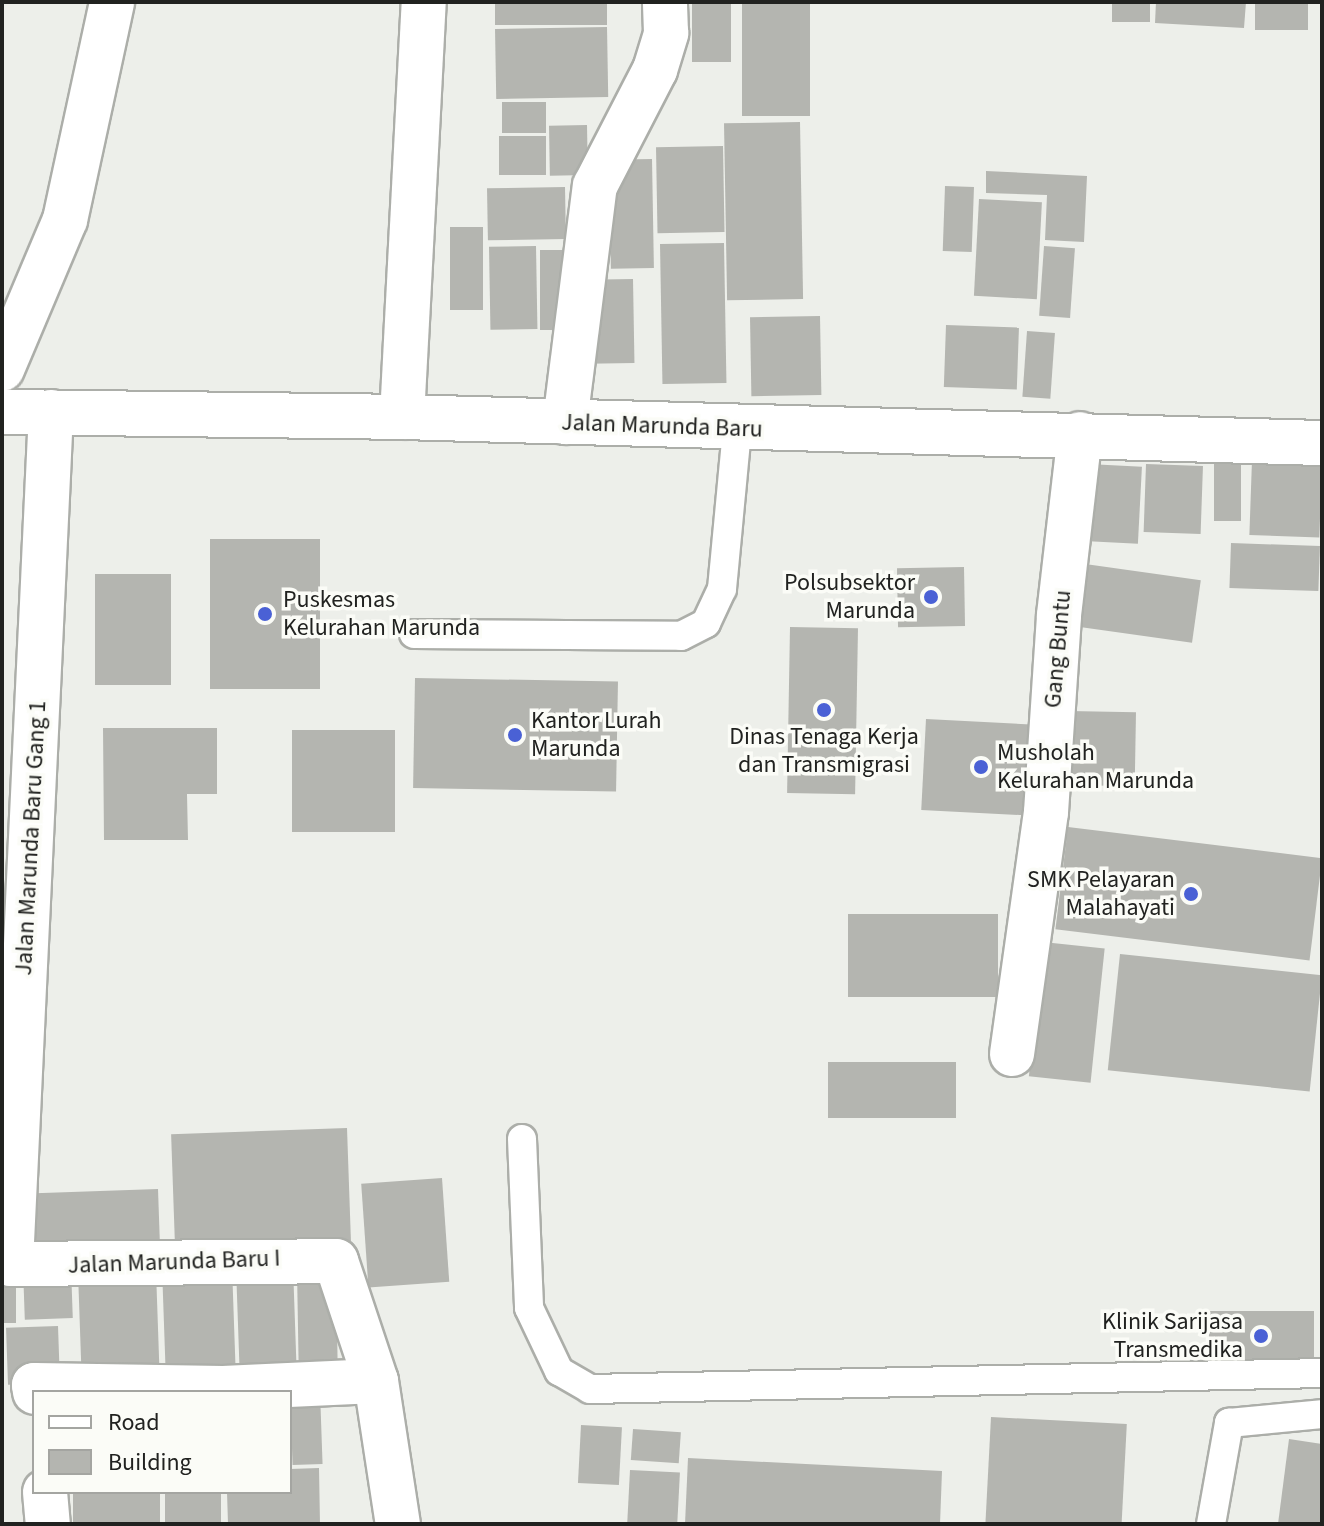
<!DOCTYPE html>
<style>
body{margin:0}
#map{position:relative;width:1324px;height:1526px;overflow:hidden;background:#edefea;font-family:"Source Sans 3",sans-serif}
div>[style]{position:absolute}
.building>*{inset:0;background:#b4b5b0;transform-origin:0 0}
.roads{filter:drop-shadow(2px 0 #acaea9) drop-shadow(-2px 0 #acaea9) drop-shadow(0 2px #acaea9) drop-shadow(0 -2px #acaea9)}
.service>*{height:28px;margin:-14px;padding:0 14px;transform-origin:14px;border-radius:14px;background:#fff}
.minor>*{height:44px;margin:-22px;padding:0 22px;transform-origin:22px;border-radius:22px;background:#fff}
.dots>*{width:22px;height:22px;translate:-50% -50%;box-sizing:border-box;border:4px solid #fbfcf7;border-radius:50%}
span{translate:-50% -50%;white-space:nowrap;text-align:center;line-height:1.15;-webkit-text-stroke:7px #fbfcf7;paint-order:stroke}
.street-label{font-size:24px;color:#212220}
.poi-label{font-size:24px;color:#212220}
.right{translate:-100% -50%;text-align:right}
.left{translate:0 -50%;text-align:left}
.frame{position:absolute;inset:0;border:4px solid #212220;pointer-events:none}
.legend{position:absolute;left:32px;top:1390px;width:260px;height:104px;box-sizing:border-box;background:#fbfcf7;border:2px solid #a4a5a1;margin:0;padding:10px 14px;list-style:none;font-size:24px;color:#212220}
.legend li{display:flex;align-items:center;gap:16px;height:40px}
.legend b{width:40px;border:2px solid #a4a5a1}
</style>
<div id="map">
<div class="building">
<div style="left:495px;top:2px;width:112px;height:23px"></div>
<div style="left:692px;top:2px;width:39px;height:60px"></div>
<div style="left:742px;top:2px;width:68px;height:114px"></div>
<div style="left:1112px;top:2px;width:38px;height:20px"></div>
<div style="clip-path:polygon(1156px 2px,1246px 2px,1244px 28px,1155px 23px)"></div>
<div style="left:1255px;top:2px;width:53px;height:28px"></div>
<div style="left:607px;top:27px;width:70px;height:112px;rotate:89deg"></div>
<div style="left:546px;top:102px;width:31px;height:44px;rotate:90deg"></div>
<div style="left:800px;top:122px;width:177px;height:76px;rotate:89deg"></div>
<div style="left:587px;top:125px;width:50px;height:38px;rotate:89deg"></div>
<div style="left:499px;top:136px;width:47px;height:39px"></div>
<div style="left:723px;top:146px;width:86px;height:67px;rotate:89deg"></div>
<div style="left:652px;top:159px;width:109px;height:43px;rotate:89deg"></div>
<div style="clip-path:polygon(986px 171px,1087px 176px,1084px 242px,1045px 240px,1047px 195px,986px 193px)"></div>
<div style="left:945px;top:186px;width:29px;height:65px;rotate:2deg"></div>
<div style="left:565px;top:187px;width:52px;height:78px;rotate:89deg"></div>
<div style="left:979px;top:199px;width:63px;height:97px;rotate:3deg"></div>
<div style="left:450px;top:227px;width:33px;height:83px"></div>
<div style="left:724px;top:243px;width:140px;height:64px;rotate:89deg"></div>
<div style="left:536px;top:246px;width:83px;height:47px;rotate:89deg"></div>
<div style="left:1044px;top:246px;width:31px;height:70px;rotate:4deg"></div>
<div style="left:540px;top:250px;width:33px;height:80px"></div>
<div style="left:633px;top:279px;width:84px;height:47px;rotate:89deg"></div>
<div style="left:820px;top:316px;width:79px;height:70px;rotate:89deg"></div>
<div style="left:946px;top:325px;width:73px;height:62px;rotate:2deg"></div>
<div style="left:1027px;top:331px;width:28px;height:66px;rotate:4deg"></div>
<div style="left:1252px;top:460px;width:70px;height:75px;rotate:2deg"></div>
<div style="left:1214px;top:462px;width:27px;height:59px"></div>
<div style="left:1088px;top:464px;width:54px;height:77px;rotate:3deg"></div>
<div style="left:1146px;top:464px;width:57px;height:68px;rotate:2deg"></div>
<div style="left:320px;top:539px;width:150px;height:110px;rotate:90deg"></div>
<div style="left:1231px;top:543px;width:89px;height:45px;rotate:2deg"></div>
<div style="left:1078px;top:563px;width:124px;height:63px;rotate:8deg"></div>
<div style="left:964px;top:567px;width:59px;height:67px;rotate:89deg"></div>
<div style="left:95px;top:574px;width:76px;height:111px"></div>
<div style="left:790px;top:627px;width:68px;height:166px;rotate:1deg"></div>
<div style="left:415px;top:678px;width:203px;height:110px;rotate:1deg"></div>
<div style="left:1069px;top:711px;width:67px;height:74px;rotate:1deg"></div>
<div style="left:926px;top:719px;width:115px;height:91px;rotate:3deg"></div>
<div style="clip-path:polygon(103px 728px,217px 728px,217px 794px,187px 794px,188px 840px,104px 840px)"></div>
<div style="left:292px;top:730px;width:103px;height:102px"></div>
<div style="left:1068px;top:827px;width:256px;height:103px;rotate:7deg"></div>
<div style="left:848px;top:914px;width:150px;height:83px"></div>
<div style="left:1043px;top:942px;width:62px;height:135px;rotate:6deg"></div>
<div style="left:1120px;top:954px;width:203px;height:117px;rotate:6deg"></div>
<div style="left:828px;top:1062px;width:128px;height:56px"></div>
<div style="left:347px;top:1128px;width:115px;height:176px;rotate:88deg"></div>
<div style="left:442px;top:1178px;width:104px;height:81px;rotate:86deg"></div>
<div style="left:158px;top:1189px;width:71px;height:130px;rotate:88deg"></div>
<div style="left:232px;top:1266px;width:118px;height:70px;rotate:88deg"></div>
<div style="left:293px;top:1266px;width:99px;height:57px;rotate:88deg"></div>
<div style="left:71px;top:1267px;width:51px;height:48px;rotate:88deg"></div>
<div style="left:336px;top:1270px;width:107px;height:39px;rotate:89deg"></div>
<div style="left:156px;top:1271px;width:113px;height:78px;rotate:88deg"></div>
<div style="left:2px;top:1287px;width:14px;height:36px"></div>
<div style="left:1314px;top:1311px;width:49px;height:105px;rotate:90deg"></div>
<div style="left:58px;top:1326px;width:57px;height:52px;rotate:88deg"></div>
<div style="left:320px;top:1391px;width:73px;height:30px;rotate:88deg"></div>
<div style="left:991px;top:1417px;width:136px;height:107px;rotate:3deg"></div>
<div style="left:581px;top:1425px;width:41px;height:58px;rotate:3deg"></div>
<div style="left:633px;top:1429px;width:48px;height:31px;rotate:4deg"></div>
<div style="clip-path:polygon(1289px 1439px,1322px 1444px,1322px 1524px,1278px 1524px)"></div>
<div style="clip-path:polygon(688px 1458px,942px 1471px,940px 1524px,685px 1524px)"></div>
<div style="clip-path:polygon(319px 1468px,320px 1524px,228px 1524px,227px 1492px,290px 1492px,290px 1469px)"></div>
<div style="left:630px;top:1470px;width:50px;height:54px;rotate:3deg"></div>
<div style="left:73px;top:1492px;width:87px;height:32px"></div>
<div style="left:165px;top:1492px;width:56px;height:32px"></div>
</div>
<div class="roads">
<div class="service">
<div style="left:414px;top:634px;width:267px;rotate:0.4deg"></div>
<div style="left:681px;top:636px;width:28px;rotate:-27deg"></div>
<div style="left:706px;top:623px;width:38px;rotate:-65deg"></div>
<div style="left:722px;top:589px;width:160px;rotate:-84.6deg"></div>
<div style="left:522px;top:1139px;width:169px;rotate:87.6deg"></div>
<div style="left:529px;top:1308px;width:70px;rotate:64.5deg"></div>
<div style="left:559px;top:1371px;width:36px;rotate:30deg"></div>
<div style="left:590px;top:1389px;width:732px;rotate:-1.25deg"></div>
<div style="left:1211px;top:1524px;width:103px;rotate:-79.9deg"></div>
<div style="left:1229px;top:1423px;width:93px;rotate:-5.5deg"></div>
</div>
<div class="minor">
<div style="left:2px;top:369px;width:162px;rotate:-67.1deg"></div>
<div style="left:65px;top:220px;width:223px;rotate:-77.8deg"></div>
<div style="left:2px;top:412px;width:400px;rotate:0.7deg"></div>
<div style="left:402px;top:417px;width:920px;rotate:1.62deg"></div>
<div style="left:51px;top:412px;width:853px;rotate:92.69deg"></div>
<div style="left:11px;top:1264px;width:325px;rotate:-0.5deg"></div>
<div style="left:336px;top:1261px;width:126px;rotate:71.6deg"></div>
<div style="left:376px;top:1381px;width:145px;rotate:81.3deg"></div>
<div style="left:402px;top:417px;width:416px;rotate:-87deg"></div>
<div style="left:565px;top:422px;width:238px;rotate:-82.8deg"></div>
<div style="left:595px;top:186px;width:131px;rotate:-62.7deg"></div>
<div style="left:655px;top:70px;width:39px;rotate:-73deg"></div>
<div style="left:666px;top:33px;width:31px;rotate:-92deg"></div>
<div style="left:1012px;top:1054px;width:244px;rotate:-82deg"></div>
<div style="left:1046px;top:812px;width:197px;rotate:-86.2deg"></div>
<div style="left:1059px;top:615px;width:182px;rotate:-83.4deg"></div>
<div style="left:35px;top:1392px;width:7px;rotate:-98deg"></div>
<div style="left:34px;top:1385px;width:189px;rotate:0.9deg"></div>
<div style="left:223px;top:1388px;width:153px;rotate:-2.6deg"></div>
<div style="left:45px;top:1492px;width:32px;rotate:85deg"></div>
</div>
</div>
<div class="dots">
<div style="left:931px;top:597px;background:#4a61d5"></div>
<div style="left:265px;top:614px;background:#4a61d5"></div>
<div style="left:824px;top:710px;background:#4a61d5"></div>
<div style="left:515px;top:735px;background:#4a61d5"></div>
<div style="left:981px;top:767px;background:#4a61d5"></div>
<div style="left:1191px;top:894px;background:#4a61d5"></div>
<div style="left:1261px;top:1336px;background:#4a61d5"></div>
</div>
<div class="street-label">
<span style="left:662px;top:426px;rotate:2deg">Jalan Marunda Baru</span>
<span style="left:1058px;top:649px;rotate:-85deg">Gang Buntu</span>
<span style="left:31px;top:838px;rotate:-87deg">Jalan Marunda Baru Gang 1</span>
<span style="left:174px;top:1262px;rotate:-2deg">Jalan Marunda Baru I</span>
</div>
<div class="poi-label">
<span class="right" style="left:915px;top:597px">Polsubsektor<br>Marunda</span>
<span class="left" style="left:283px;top:614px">Puskesmas<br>Kelurahan Marunda</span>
<span class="left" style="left:531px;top:735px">Kantor Lurah<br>Marunda</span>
<span style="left:824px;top:751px">Dinas Tenaga Kerja<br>dan Transmigrasi</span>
<span class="left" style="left:997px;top:767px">Musholah<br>Kelurahan Marunda</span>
<span class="right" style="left:1175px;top:894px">SMK Pelayaran<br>Malahayati</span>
<span class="right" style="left:1243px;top:1336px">Klinik Sarijasa<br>Transmedika</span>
</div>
<div class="frame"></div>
<ul class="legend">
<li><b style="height:10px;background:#fff"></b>Road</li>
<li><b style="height:22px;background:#b4b5b0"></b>Building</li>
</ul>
</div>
